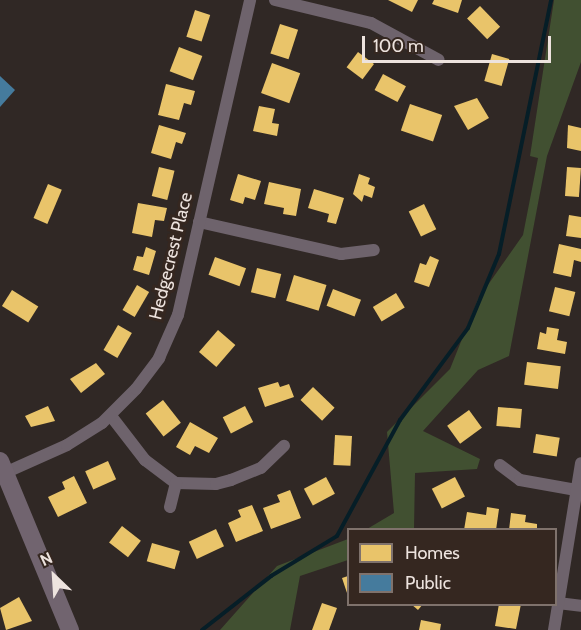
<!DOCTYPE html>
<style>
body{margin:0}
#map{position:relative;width:581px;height:630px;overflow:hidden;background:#302825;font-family:Cabin,sans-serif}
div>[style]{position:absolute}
.green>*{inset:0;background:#415031}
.homes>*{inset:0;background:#e9c46a;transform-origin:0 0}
.public>*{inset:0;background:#457b9d}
.stream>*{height:4px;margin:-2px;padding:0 2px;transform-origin:2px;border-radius:2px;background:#061e27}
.street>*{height:12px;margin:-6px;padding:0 6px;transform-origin:6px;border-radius:6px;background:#6e636c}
.secondary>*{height:18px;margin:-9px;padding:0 9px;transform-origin:9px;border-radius:9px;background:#71646f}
span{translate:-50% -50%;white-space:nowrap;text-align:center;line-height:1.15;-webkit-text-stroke:6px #352720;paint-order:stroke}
.street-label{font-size:18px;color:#ede3de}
.legend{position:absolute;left:347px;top:528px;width:210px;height:78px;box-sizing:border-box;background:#352720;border:2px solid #7f726c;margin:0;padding:8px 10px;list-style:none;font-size:18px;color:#ede3de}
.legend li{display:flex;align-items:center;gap:12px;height:30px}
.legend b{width:30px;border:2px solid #7f726c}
.north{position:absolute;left:24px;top:546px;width:60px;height:60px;-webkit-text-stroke:4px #352720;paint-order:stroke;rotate:335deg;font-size:16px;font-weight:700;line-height:24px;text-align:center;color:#ede3de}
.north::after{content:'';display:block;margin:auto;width:21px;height:27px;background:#ede3de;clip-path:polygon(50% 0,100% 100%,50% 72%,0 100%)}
.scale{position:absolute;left:362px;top:36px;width:189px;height:27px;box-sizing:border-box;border:3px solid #ede3de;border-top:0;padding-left:8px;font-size:18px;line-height:21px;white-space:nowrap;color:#ede3de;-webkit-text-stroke:4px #352720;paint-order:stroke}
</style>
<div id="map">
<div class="green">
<div style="clip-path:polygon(554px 0,581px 0,581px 62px,547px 156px,509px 356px,478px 370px,423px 431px,480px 459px,477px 469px,415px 473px,414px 529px,367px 529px,394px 513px,387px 432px,450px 369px,478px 299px,523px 235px,538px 158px,530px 156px)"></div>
<div style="clip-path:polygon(348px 539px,348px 560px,300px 576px,290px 630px,220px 630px,277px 566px)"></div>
</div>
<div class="homes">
<div style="clip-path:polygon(388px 0,418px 0,412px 12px)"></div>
<div style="clip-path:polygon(434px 0,462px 0,458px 13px,432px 4px)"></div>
<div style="left:480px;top:6px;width:29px;height:18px;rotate:46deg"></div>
<div style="left:195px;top:10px;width:16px;height:28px;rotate:18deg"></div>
<div style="left:280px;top:24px;width:19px;height:31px;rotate:18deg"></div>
<div style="left:179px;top:47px;width:25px;height:26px;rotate:21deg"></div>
<div style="left:358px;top:52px;width:20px;height:19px;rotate:37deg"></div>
<div style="left:492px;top:54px;width:18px;height:28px;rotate:16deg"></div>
<div style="left:272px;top:63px;width:30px;height:32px;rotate:20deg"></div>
<div style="left:383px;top:74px;width:26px;height:18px;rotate:28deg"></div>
<div style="clip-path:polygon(166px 84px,195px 91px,191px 105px,184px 103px,179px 120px,158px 115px)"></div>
<div style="clip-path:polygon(477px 98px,489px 118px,468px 130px,454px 106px)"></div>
<div style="left:410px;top:104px;width:34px;height:28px;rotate:19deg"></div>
<div style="clip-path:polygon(259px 106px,275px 109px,272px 123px,279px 124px,277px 136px,253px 131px)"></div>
<div style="clip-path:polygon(159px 125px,186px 133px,182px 144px,176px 142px,171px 159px,151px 153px)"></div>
<div style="clip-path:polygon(568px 125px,581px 128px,581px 151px,567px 148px)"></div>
<div style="left:159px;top:167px;width:16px;height:30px;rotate:14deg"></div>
<div style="left:567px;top:167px;width:14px;height:29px;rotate:4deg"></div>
<div style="clip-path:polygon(238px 174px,261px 181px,255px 200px,245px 197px,243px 204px,230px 200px)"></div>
<div style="clip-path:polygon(359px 174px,370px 178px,368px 184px,375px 187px,372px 198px,364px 195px,362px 202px,353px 194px)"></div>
<div style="clip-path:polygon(269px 182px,301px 189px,296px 216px,283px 214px,284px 208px,264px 204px)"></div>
<div style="left:48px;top:184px;width:15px;height:37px;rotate:23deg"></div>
<div style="clip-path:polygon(314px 189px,344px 198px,336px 224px,327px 222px,329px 214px,308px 208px)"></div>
<div style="clip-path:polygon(138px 203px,167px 208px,164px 221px,155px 220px,152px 237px,132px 233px)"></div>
<div style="left:424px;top:204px;width:28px;height:17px;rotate:64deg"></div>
<div style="clip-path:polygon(569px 215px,581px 217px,581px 238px,566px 236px)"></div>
<div style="clip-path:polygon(559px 244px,581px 249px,581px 262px,574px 260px,571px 277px,553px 273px)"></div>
<div style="clip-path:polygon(146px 247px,156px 251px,149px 275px,133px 270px,137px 256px,143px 257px)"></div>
<div style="clip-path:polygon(430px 256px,439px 260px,429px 287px,414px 282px,420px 263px,426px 265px)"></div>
<div style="left:215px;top:257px;width:33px;height:19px;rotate:20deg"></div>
<div style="left:257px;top:268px;width:25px;height:25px;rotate:14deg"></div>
<div style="left:294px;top:275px;width:34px;height:27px;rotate:17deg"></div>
<div style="left:137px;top:285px;width:14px;height:29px;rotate:30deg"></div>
<div style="left:555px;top:287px;width:21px;height:25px;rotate:14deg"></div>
<div style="left:333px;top:289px;width:30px;height:18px;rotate:21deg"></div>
<div style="left:12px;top:290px;width:31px;height:19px;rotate:32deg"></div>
<div style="left:396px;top:293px;width:17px;height:27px;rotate:59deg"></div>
<div style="left:118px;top:325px;width:16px;height:29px;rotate:30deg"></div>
<div style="clip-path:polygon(547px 327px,559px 329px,557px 340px,567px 342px,565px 354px,537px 349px,540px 332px,546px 334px)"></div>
<div style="left:218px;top:330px;width:23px;height:29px;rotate:41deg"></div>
<div style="left:527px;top:362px;width:34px;height:23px;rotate:7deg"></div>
<div style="clip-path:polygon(96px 363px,105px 374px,81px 393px,70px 379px)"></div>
<div style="clip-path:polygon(278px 382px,280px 387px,289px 384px,294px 397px,265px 407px,258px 388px)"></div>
<div style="left:313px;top:387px;width:30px;height:18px;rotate:44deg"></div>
<div style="left:163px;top:400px;width:29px;height:22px;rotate:52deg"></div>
<div style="clip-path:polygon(48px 406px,55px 421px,31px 427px,25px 416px)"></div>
<div style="left:245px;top:406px;width:18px;height:25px;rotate:63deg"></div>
<div style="left:498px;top:407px;width:24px;height:19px;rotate:5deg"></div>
<div style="left:469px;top:410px;width:22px;height:27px;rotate:54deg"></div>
<div style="clip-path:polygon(190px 422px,218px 438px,209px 453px,195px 446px,190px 455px,176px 447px)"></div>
<div style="left:536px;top:434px;width:24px;height:19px;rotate:9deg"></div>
<div style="left:335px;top:435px;width:17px;height:30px;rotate:3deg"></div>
<div style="left:108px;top:461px;width:20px;height:25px;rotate:66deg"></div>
<div style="clip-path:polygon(74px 476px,87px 503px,58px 517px,48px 497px,65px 489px,62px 482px)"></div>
<div style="left:326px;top:477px;width:19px;height:25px;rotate:62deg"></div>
<div style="left:455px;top:477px;width:22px;height:26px;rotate:63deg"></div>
<div style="clip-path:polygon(290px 490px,301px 518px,271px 529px,263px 508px,280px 502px,277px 495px)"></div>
<div style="clip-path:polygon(252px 505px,263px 531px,236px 542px,228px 523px,241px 517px,238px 510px)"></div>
<div style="clip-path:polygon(487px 507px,499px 509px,496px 530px,464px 530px,467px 512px,486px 515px)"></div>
<div style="clip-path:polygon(511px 513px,526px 515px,525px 522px,537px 524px,537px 530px,509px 530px)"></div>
<div style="left:122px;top:526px;width:24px;height:21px;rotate:38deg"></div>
<div style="left:216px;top:529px;width:19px;height:30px;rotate:65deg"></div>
<div style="left:152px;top:543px;width:29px;height:19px;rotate:16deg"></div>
<div style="clip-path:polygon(348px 576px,348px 596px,342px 578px)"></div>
<div style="clip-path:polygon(19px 597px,32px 621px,6px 630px,0 608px)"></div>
<div style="clip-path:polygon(322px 603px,337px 608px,329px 630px,312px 630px)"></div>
<div style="clip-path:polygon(411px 604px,423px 604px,418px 610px)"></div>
<div style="clip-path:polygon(499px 604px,521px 604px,516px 629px,495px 626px)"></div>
<div style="clip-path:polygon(421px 620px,441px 624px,440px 630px,419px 630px)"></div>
</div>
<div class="public">
<div style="clip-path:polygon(0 76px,15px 90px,0 107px)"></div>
</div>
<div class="stream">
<div style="left:202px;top:630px;width:88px;rotate:-38deg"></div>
<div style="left:271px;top:576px;width:77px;rotate:-31.2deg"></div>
<div style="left:337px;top:536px;width:132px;rotate:-61.5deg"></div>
<div style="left:400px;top:420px;width:114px;rotate:-53.5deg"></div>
<div style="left:468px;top:328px;width:80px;rotate:-67.3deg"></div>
<div style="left:499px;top:254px;width:259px;rotate:-78.4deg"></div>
</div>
<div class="street">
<div style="left:275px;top:0;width:99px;rotate:13.5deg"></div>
<div style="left:371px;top:23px;width:77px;rotate:28.6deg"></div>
<div style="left:199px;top:222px;width:146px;rotate:12.7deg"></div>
<div style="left:341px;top:254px;width:33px;rotate:-7deg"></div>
<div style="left:111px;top:416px;width:56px;rotate:52.3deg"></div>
<div style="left:145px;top:460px;width:39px;rotate:37deg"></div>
<div style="left:176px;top:483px;width:40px;rotate:1.4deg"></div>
<div style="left:216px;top:484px;width:16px;rotate:-15deg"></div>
<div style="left:231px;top:480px;width:32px;rotate:-22deg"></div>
<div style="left:261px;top:468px;width:32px;rotate:-44deg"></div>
<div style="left:500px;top:465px;width:25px;rotate:37deg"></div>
<div style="left:520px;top:480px;width:57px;rotate:10.1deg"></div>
<div style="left:0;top:475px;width:73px;rotate:-24.1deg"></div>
<div style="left:67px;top:445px;width:41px;rotate:-32.2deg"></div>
<div style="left:102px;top:423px;width:48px;rotate:-45deg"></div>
<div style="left:136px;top:389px;width:39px;rotate:-53deg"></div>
<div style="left:159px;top:358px;width:47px;rotate:-66.2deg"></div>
<div style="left:178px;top:315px;width:323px;rotate:-77.1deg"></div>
<div style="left:170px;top:507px;width:25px;rotate:-76deg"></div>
<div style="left:558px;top:603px;width:23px;rotate:7deg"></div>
<div style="left:554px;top:630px;width:169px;rotate:-80.8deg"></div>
</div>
<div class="secondary">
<div style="left:0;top:461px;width:183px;rotate:67.5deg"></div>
</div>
<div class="street-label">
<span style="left:171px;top:256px;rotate:-76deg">Hedgecrest Place</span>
</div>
<ul class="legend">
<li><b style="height:16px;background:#e9c46a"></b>Homes</li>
<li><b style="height:16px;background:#457b9d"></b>Public</li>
</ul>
<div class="north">N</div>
<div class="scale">100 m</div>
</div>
